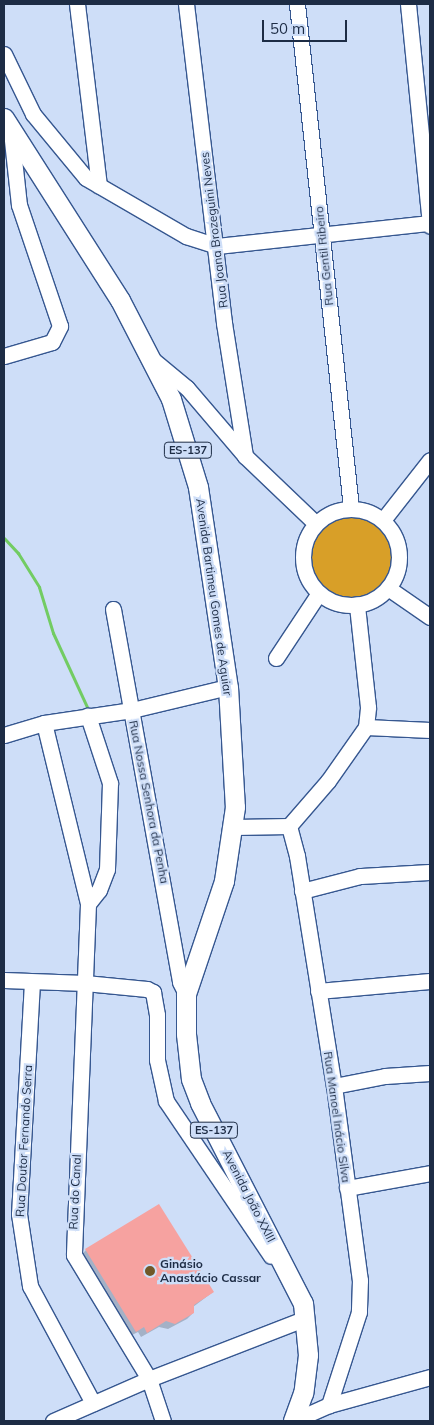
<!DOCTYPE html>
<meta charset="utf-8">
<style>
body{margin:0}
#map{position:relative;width:434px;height:1425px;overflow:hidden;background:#cedef8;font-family:Mulish,sans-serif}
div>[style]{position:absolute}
.green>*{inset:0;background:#d89f28}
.round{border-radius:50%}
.shadow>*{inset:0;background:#0003}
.stream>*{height:3px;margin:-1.5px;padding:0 1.5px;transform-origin:1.5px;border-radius:1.5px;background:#72cc63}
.building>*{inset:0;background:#f6a2a0}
.roads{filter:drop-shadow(1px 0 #365790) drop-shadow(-1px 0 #365790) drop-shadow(0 1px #365790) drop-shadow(0 -1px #365790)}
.minor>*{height:15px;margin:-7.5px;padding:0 7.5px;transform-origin:7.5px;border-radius:7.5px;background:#fff}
.minor>.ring{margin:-7.5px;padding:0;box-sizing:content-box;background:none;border:15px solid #fff;border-radius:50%}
.major>*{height:19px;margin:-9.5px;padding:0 9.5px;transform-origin:9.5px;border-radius:9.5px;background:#fff}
.dots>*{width:14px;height:14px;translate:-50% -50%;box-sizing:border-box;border:2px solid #cedef8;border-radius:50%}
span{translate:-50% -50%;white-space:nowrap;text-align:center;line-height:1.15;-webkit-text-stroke:4.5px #cedef8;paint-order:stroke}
.shield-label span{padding:1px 4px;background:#cedef8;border:1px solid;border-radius:4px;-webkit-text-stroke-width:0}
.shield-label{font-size:11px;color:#1d2c45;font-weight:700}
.street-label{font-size:12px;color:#1d2c45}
.poi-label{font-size:12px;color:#1d2c45;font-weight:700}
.left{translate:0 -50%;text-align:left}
.frame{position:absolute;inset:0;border:5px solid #1d2c45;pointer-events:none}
.scale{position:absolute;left:262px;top:20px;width:85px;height:22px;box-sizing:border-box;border:2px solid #1d2c45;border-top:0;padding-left:6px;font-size:15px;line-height:18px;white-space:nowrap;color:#1d2c45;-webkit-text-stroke:4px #cedef8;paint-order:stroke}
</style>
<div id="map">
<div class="green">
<div class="round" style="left:308px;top:513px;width:86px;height:86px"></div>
</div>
<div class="shadow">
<div style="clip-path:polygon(86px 1250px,213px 1292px,193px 1307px,193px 1313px,187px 1319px,168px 1329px,159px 1327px,141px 1337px,138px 1332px,130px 1336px,80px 1256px)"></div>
</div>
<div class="stream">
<div style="left:4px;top:538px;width:21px;rotate:47deg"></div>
<div style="left:18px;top:553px;width:40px;rotate:58deg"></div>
<div style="left:39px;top:587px;width:48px;rotate:73.1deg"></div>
<div style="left:53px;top:633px;width:81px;rotate:65.3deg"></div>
</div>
<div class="building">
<div style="clip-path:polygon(159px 1204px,214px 1292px,194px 1305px,194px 1313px,175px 1324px,166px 1321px,147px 1333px,144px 1327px,136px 1332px,85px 1249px)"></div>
</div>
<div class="roads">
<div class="minor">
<div style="left:77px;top:4px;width:183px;rotate:83.1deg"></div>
<div style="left:186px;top:4px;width:321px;rotate:83.2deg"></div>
<div style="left:224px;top:323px;width:135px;rotate:81deg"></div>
<div style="left:297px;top:4px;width:507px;rotate:83.88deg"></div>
<div style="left:408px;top:4px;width:223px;rotate:84.3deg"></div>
<div style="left:4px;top:54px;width:67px;rotate:64.2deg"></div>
<div style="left:33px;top:114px;width:83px;rotate:50.4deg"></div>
<div style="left:86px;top:178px;width:116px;rotate:30.1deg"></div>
<div style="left:186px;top:236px;width:33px;rotate:18deg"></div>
<div style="left:217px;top:246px;width:214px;rotate:-6.2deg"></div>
<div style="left:4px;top:356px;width:50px;rotate:-16.3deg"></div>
<div style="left:52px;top:342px;width:18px;rotate:-63deg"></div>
<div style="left:60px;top:326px;width:128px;rotate:-108.7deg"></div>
<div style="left:19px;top:205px;width:74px;rotate:-96.2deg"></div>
<div style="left:152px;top:359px;width:45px;rotate:39.6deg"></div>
<div style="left:187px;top:388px;width:89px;rotate:49.5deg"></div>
<div style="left:245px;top:456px;width:97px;rotate:43.7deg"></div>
<div class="ring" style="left:303px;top:509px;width:81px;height:81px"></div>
<div style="left:383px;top:520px;width:76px;rotate:-51.9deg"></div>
<div style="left:388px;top:588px;width:51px;rotate:34.6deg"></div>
<div style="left:113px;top:609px;width:379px;rotate:79.8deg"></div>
<div style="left:180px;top:982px;width:13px;rotate:63deg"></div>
<div style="left:276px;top:658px;width:78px;rotate:-56.5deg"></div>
<div style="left:44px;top:723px;width:186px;rotate:76.3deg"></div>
<div style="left:88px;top:904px;width:351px;rotate:92.3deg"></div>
<div style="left:74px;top:1255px;width:145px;rotate:58.8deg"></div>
<div style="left:149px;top:1379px;width:44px;rotate:71.6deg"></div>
<div style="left:366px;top:727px;width:64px;rotate:2.7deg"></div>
<div style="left:4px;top:735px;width:42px;rotate:-16.7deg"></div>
<div style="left:44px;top:723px;width:89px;rotate:-8.4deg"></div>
<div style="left:132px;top:710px;width:99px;rotate:-13.5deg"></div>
<div style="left:289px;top:826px;width:31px;rotate:75deg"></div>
<div style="left:297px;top:856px;width:233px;rotate:80.9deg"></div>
<div style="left:334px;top:1086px;width:196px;rotate:82.4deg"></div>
<div style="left:360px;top:1280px;width:32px;rotate:92deg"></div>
<div style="left:359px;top:1312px;width:98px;rotate:107.9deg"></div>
<div style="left:234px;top:827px;width:55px;rotate:-1deg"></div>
<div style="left:289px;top:826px;width:60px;rotate:-49.1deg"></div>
<div style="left:328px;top:781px;width:66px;rotate:-54.9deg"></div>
<div style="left:366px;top:727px;width:20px;rotate:-84deg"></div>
<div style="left:368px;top:707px;width:103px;rotate:-96.2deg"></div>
<div style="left:302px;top:891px;width:60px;rotate:-14.5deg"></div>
<div style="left:360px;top:876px;width:70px;rotate:-3.3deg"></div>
<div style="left:88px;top:904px;width:18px;rotate:-52deg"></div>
<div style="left:99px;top:890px;width:22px;rotate:-69deg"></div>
<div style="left:107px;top:869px;width:86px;rotate:-88deg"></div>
<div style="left:110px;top:783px;width:71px;rotate:-108.2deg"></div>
<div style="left:4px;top:980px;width:81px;rotate:2.1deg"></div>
<div style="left:85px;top:983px;width:62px;rotate:5.5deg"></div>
<div style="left:147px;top:989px;width:7px;rotate:27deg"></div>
<div style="left:153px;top:992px;width:23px;rotate:80deg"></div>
<div style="left:157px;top:1015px;width:45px;rotate:90deg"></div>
<div style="left:157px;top:1060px;width:42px;rotate:77.6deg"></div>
<div style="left:166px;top:1101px;width:187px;rotate:55.9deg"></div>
<div style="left:32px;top:982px;width:232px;rotate:93.2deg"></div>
<div style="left:19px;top:1214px;width:73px;rotate:81.3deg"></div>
<div style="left:30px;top:1286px;width:133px;rotate:61.7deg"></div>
<div style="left:318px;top:991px;width:112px;rotate:-5.1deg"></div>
<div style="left:334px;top:1086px;width:52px;rotate:-11.1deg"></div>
<div style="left:385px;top:1076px;width:45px;rotate:-3.8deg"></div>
<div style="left:347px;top:1188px;width:84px;rotate:-10.2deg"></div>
<div style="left:53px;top:1421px;width:105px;rotate:-23.6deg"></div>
<div style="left:149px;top:1379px;width:168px;rotate:-21.2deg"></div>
<div style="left:293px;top:1421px;width:39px;rotate:-24deg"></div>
<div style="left:329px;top:1405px;width:105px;rotate:-15.5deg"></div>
</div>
<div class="major">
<div style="left:4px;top:118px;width:216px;rotate:57.5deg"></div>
<div style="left:120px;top:300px;width:111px;rotate:62.7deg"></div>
<div style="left:171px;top:399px;width:92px;rotate:72.9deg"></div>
<div style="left:198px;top:487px;width:202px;rotate:81.5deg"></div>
<div style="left:228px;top:687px;width:120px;rotate:86.7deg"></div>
<div style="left:235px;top:807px;width:75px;rotate:98.5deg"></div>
<div style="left:224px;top:881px;width:119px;rotate:108.6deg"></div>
<div style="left:186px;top:994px;width:40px;rotate:90deg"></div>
<div style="left:186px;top:1034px;width:45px;rotate:83.7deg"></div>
<div style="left:191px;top:1079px;width:26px;rotate:69deg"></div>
<div style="left:200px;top:1103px;width:225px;rotate:62.8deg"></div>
<div style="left:303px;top:1303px;width:52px;rotate:84.5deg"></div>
<div style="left:308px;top:1355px;width:38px;rotate:97deg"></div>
<div style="left:303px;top:1393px;width:30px;rotate:110deg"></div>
</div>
</div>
<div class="dots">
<div style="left:150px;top:1271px;background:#705728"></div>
</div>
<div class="shield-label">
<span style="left:188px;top:450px">ES-137</span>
<span style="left:214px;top:1130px">ES-137</span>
</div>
<div class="street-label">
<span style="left:214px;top:230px;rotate:-97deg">Rua Joana Brozeguini Neves</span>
<span style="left:324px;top:256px;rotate:-96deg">Rua Gentil Ribeiro</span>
<span style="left:214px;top:597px;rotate:82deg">Avenida Bartimeu Gomes de Aguiar</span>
<span style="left:149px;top:802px;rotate:79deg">Rua Nossa Senhora da Penha</span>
<span style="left:337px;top:1117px;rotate:82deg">Rua Manoel Inácio Silva</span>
<span style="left:24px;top:1141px;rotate:-87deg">Rua Doutor Fernando Serra</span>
<span style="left:75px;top:1192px;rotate:-87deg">Rua do Canal</span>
<span style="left:249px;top:1196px;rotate:63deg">Avenida João XXIII</span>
</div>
<div class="poi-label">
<span class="left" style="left:160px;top:1271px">Ginásio<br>Anastácio Cassar</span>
</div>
<div class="frame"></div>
<div class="scale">50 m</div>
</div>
